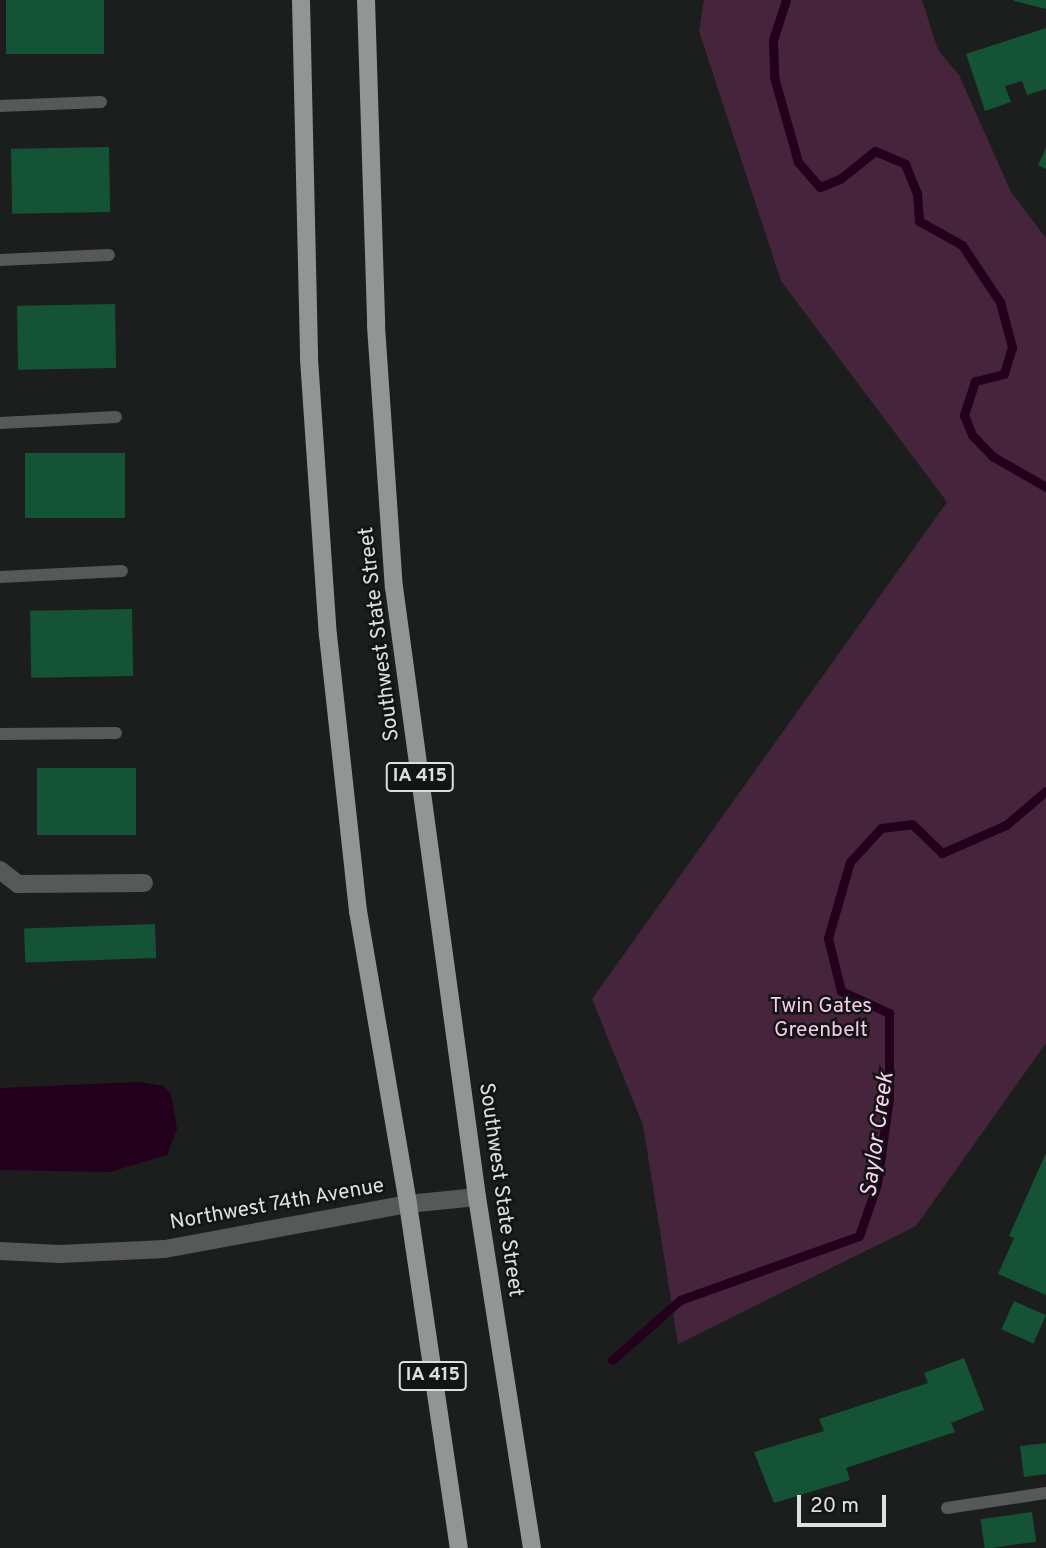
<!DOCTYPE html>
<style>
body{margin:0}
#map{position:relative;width:1046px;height:1548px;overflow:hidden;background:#1b1e1c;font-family:Overpass,sans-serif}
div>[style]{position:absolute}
.green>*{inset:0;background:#45243c}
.water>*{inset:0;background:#23001c}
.stream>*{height:9px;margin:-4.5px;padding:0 4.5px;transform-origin:4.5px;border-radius:4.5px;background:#23001c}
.building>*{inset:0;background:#145335;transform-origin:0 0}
.service>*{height:12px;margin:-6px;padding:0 6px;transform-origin:6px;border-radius:6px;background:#575958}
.minor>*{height:18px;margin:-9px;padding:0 9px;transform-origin:9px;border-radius:9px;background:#575958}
.tertiary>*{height:18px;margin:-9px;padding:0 9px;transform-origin:9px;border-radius:9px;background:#575958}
.primary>*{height:18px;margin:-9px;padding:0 9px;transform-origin:9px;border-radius:9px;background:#919593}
span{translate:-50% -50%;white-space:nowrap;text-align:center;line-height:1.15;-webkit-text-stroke:5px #121513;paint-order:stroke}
.shield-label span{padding:2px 5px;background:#121513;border:2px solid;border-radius:5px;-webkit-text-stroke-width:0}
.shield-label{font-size:19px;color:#dee0de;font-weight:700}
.street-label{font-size:21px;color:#dee0de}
.park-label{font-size:21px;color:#f7c9ea}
.water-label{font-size:23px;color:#fecff0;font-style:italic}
.scale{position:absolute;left:797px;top:1495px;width:89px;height:32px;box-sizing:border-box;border:4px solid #dee0de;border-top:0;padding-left:9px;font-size:21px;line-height:24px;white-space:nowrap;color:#dee0de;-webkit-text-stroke:5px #121513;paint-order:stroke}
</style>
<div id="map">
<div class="green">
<div style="clip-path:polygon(704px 0,922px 0,938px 50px,959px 75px,1011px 192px,1046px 238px,1046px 1043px,916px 1226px,678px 1344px,643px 1125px,592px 999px,947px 502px,781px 281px,699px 31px)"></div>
</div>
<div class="water">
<div style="clip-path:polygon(139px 1082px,164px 1086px,171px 1094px,177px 1129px,167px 1155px,110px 1172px,0 1170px,0 1088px)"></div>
</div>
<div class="stream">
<div style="left:786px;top:0;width:42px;rotate:108deg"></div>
<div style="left:773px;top:40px;width:37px;rotate:88deg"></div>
<div style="left:774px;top:77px;width:88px;rotate:74.2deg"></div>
<div style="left:798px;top:162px;width:33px;rotate:49deg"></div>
<div style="left:820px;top:187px;width:22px;rotate:-22deg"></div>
<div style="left:840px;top:179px;width:45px;rotate:-38.7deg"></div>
<div style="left:875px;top:151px;width:33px;rotate:23deg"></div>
<div style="left:905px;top:164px;width:31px;rotate:68deg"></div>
<div style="left:917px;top:193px;width:28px;rotate:86deg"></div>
<div style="left:919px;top:221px;width:49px;rotate:29.2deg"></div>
<div style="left:962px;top:245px;width:69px;rotate:56.3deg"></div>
<div style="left:1000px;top:302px;width:47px;rotate:75.1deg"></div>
<div style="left:1012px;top:347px;width:28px;rotate:107deg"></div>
<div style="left:1004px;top:374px;width:30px;rotate:166deg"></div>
<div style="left:975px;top:381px;width:36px;rotate:108deg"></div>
<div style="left:964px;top:415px;width:22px;rotate:68deg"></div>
<div style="left:972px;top:435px;width:29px;rotate:46deg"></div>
<div style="left:992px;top:456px;width:62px;rotate:29.9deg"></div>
<div style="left:612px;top:1360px;width:91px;rotate:-41.4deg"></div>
<div style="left:680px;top:1300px;width:190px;rotate:-19.7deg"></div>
<div style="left:859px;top:1236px;width:55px;rotate:-70.9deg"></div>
<div style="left:877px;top:1184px;width:87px;rotate:-82.1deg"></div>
<div style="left:889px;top:1098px;width:85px;rotate:-90deg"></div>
<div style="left:889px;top:1013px;width:53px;rotate:-155.4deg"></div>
<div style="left:841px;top:991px;width:55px;rotate:-103.8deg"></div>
<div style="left:828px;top:938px;width:79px;rotate:-73.9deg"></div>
<div style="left:850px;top:862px;width:46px;rotate:-47.6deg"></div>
<div style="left:881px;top:828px;width:31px;rotate:-7deg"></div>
<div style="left:912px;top:824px;width:42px;rotate:44deg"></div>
<div style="left:942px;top:853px;width:70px;rotate:-23.6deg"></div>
<div style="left:1006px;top:825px;width:52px;rotate:-40.4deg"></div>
</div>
<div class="building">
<div style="left:6px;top:0;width:98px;height:54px"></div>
<div style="clip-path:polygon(1046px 0,1046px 9px,1014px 1px,1014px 0)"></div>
<div style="clip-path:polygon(1046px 28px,1046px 89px,1027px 95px,1022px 81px,1005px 86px,1011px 102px,985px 111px,966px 54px)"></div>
<div style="left:109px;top:147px;width:65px;height:98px;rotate:89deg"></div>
<div style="clip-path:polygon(1046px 148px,1046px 169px,1038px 165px)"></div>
<div style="left:115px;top:304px;width:64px;height:98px;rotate:89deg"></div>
<div style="left:125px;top:453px;width:65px;height:100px;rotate:90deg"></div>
<div style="left:132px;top:609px;width:67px;height:102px;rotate:89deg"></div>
<div style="left:37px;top:768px;width:99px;height:67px"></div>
<div style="left:155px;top:924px;width:34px;height:131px;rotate:88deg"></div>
<div style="clip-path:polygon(1046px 1153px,1046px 1295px,998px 1274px,1014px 1238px,1009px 1236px)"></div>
<div style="left:1014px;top:1301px;width:35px;height:31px;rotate:24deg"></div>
<div style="clip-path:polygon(964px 1358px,984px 1410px,951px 1423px,955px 1432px,846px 1468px,850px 1480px,774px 1503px,754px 1452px,824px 1431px,819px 1419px,928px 1383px,924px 1373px)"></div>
<div style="clip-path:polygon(1046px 1443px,1046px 1474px,1024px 1477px,1020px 1446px)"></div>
<div style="left:1032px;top:1512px;width:30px;height:52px;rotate:82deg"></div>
</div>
<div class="service">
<div style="left:0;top:106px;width:101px;rotate:-2.3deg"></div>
<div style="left:0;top:260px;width:109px;rotate:-2.6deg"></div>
<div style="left:0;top:423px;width:116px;rotate:-3deg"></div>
<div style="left:0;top:577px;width:122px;rotate:-2.8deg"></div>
<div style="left:0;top:734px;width:116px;rotate:-0.5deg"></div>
<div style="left:947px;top:1508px;width:100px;rotate:-8.6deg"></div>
</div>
<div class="minor">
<div style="left:0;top:870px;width:23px;rotate:38deg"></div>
<div style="left:18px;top:884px;width:126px;rotate:-0.5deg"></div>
</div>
<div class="tertiary">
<div style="left:0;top:1251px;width:60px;rotate:2.9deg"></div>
<div style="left:60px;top:1254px;width:105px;rotate:-2.7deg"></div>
<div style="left:165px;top:1249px;width:247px;rotate:-10.5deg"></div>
<div style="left:408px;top:1204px;width:69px;rotate:-5.8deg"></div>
</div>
<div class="primary">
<div style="left:301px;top:0;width:359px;rotate:88.7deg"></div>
<div style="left:309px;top:359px;width:277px;rotate:86.1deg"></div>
<div style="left:328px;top:635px;width:278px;rotate:83.8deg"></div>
<div style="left:358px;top:911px;width:297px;rotate:80.3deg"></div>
<div style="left:408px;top:1204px;width:348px;rotate:81.6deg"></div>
<div style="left:366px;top:0;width:326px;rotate:88.2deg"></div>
<div style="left:376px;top:326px;width:262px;rotate:86.1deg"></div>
<div style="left:394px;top:587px;width:616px;rotate:82.25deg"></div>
<div style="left:477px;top:1197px;width:355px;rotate:81.1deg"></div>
</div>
<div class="shield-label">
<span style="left:420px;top:777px">IA 415</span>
<span style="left:433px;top:1376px">IA 415</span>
</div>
<div class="street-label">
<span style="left:380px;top:634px;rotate:-97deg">Southwest State Street</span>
<span style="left:500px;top:1190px;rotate:82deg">Southwest State Street</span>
<span style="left:277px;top:1205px;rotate:-10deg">Northwest 74th Avenue</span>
</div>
<div class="park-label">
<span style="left:821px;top:1019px">Twin Gates<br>Greenbelt</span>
</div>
<div class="water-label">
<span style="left:879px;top:1135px;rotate:-82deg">Saylor Creek</span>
</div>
<div class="scale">20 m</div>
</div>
